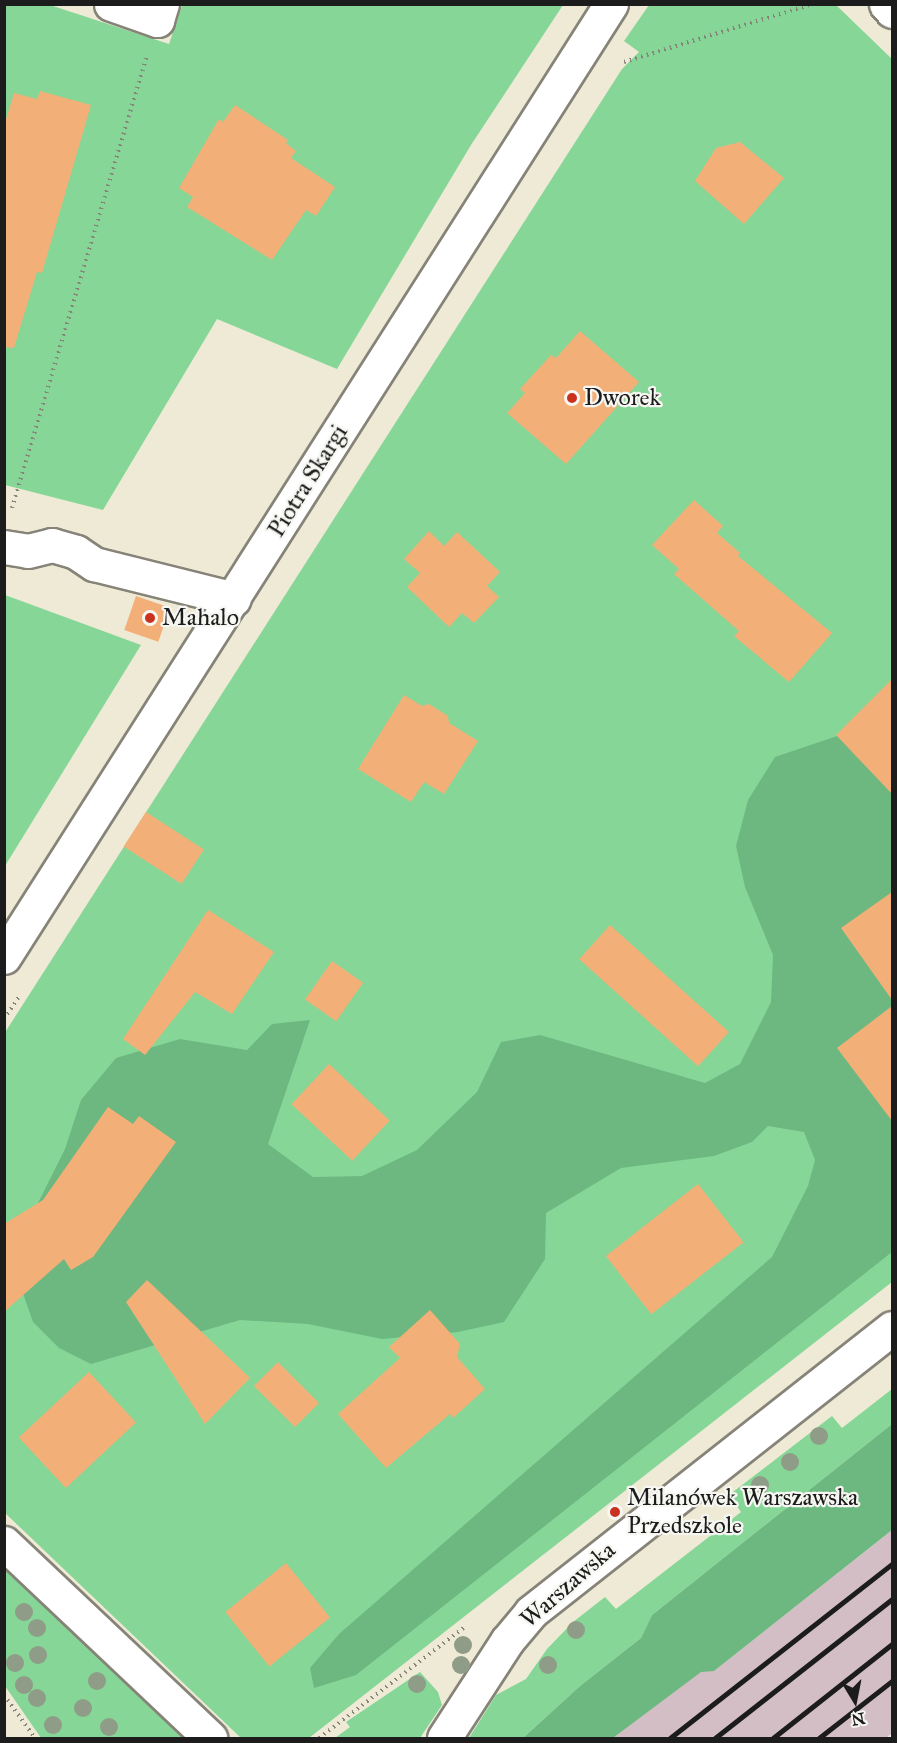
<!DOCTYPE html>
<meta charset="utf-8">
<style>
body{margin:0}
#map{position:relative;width:897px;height:1743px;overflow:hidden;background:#efead5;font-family:"IM FELL Great Primer",serif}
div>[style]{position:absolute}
.industrial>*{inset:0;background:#d2bec4}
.green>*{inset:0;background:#86d797}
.forest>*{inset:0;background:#6cb880}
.building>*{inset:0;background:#f2af78;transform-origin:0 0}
.path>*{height:4px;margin-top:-2px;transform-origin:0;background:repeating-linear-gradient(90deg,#868378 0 1.5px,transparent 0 6px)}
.roads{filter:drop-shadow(2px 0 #868378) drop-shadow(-2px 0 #868378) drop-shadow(0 2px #868378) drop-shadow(0 -2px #868378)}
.minor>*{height:33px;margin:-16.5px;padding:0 16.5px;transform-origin:16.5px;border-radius:16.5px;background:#fff}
.rail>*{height:4.5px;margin:-2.25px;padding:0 2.25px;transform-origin:2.25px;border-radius:2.25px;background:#1c1c1c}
.trees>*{width:18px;height:18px;margin:-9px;border-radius:50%;background:#8f9c87}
.dots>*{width:16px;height:16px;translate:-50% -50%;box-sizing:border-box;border:3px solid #f6f6f2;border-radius:50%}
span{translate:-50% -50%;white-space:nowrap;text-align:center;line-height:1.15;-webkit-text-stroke:4.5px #f6f6f2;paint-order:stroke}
.poi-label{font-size:24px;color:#1c1c1c}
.left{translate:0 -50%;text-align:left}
.street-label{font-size:24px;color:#1c1c1c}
.frame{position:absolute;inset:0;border:6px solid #1c1c1c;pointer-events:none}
.north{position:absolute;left:825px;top:1671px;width:60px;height:60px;-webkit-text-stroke:4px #f6f6f2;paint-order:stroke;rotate:170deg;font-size:16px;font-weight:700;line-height:24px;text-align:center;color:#1c1c1c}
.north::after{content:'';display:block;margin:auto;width:21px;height:27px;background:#1c1c1c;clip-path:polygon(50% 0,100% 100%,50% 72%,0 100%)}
</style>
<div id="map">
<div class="industrial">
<div style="clip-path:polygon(892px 1530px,892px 1733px,886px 1738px,613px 1738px,701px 1671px,714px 1671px)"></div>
</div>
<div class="green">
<div style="clip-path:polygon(5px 5px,50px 5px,169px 44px,182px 5px,563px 5px,471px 145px,337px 369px,217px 319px,103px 510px,5px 485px)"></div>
<div style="clip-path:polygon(649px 5px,836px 5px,892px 59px,892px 1282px,309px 1738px,241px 1738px,5px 1513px,4px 1034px,622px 69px,639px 52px,624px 41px)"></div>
<div style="clip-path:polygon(5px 595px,141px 645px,5px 866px,4px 595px)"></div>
<div style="clip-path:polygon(892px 1389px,892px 1424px,652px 1615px,641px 1638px,580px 1686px,523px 1738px,469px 1738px,496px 1695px,526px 1679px,547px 1649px,573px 1622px,605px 1597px,616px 1609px,741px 1512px,729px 1495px,832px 1416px,842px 1428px)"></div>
<div style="clip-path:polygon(4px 1565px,186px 1738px,41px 1738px,5px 1686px)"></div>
<div style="clip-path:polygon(420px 1672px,438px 1692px,442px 1705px,420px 1738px,335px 1738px,350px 1727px,346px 1722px)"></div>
</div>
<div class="forest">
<div style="clip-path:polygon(846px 733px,892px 767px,892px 1252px,356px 1675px,314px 1688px,310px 1668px,339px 1634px,772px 1257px,808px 1186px,815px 1160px,804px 1132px,768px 1126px,752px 1142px,714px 1156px,621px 1168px,546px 1213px,545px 1259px,504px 1322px,458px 1332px,382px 1339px,308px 1324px,240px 1320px,91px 1364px,59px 1348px,33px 1322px,18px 1279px,26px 1227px,65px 1149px,81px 1100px,116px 1058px,180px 1039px,247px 1050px,272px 1024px,310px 1020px,268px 1144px,313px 1177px,362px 1176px,417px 1150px,477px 1092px,501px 1042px,540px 1035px,705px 1083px,740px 1064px,771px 1002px,773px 955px,745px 887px,736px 846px,748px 800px,775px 757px)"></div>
<div style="clip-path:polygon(892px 1424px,892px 1530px,714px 1671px,701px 1672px,613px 1738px,523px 1738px,580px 1686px,641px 1638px,652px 1615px)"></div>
</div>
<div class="building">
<div style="clip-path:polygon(40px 91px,91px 105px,42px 273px,37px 272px,14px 348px,4px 347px,4px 126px,14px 93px,37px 99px)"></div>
<div style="clip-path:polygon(235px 105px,288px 140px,286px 143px,296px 151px,291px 158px,335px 187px,316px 216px,306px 210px,272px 260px,187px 207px,193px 197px,179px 188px,219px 119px,223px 122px)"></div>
<div style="clip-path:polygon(740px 142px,784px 178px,744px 224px,695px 181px,716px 148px)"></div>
<div style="clip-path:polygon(580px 331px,639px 382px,566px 464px,507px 413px,525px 393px,520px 389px,551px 355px,556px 358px)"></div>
<div style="clip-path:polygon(694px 500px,723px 526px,717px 533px,740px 553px,738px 556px,832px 633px,789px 682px,734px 636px,739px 631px,674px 574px,679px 569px,652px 545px)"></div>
<div style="clip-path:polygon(429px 531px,444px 546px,457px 532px,500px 572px,487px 586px,499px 597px,474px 623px,462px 613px,449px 627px,407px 587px,420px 573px,404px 559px)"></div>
<div style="left:136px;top:596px;width:36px;height:36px;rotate:19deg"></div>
<div style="clip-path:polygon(892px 679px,892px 794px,836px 735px)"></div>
<div style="clip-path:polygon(404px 695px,422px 706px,429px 704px,448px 716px,449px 723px,478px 741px,444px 794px,424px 782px,411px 802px,358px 769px)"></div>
<div style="left:146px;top:812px;width:69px;height:41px;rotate:33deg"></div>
<div style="clip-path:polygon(892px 892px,892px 1000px,841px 928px)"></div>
<div style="clip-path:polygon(208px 910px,274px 952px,232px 1014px,195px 992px,145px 1055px,123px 1039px)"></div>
<div style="left:610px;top:925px;width:160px;height:46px;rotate:42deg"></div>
<div style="left:332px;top:961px;width:38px;height:47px;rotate:35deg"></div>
<div style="clip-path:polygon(892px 1006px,892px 1121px,837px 1048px)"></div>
<div style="left:329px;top:1064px;width:83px;height:55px;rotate:43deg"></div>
<div style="clip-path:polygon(108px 1107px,133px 1124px,139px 1116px,176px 1142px,93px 1257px,71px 1270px,64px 1259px,4px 1312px,4px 1224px,43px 1200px)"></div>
<div style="left:698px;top:1184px;width:74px;height:117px;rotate:52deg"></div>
<div style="clip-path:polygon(147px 1280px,250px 1378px,205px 1424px,126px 1302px)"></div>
<div style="clip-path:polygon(430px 1310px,460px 1344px,457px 1357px,485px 1389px,453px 1418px,450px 1414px,386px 1468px,338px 1414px,400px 1358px,389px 1347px)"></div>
<div style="left:278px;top:1362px;width:58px;height:34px;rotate:45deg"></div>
<div style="left:89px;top:1372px;width:69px;height:96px;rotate:47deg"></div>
<div style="left:286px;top:1563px;width:70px;height:78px;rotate:51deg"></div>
</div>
<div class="path">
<div style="left:624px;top:62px;width:197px;rotate:-17.1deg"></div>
<div style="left:12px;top:508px;width:470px;rotate:-73.4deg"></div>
<div style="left:4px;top:1019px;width:29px;rotate:-56deg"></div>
<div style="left:4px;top:1695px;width:53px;rotate:54.2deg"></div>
<div style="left:319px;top:1738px;width:185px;rotate:-37.3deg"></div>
</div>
<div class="roads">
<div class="minor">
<div style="left:111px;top:4px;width:49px;rotate:19.2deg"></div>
<div style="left:157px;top:20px;width:17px;rotate:-73deg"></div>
<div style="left:886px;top:4px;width:9px;rotate:49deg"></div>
<div style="left:4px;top:547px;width:24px;rotate:9deg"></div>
<div style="left:28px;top:551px;width:25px;rotate:-14deg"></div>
<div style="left:52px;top:545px;width:25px;rotate:16deg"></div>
<div style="left:76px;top:552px;width:22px;rotate:34deg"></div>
<div style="left:94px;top:564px;width:144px;rotate:14deg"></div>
<div style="left:4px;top:957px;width:1130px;rotate:-57.51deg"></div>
<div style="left:4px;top:1543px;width:284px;rotate:43.4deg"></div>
<div style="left:444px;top:1738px;width:116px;rotate:-57deg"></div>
<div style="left:507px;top:1641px;width:38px;rotate:-50deg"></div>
<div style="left:531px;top:1612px;width:459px;rotate:-38.2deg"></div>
</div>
</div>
<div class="rail">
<div style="left:670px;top:1738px;width:282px;rotate:-38.1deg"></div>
<div style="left:715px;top:1738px;width:225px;rotate:-38.1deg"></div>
<div style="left:773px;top:1738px;width:152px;rotate:-38.3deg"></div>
<div style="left:819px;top:1738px;width:93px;rotate:-38deg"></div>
</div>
<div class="trees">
<div style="left:819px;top:1436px"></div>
<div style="left:790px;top:1462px"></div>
<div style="left:760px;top:1485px"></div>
<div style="left:24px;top:1612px"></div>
<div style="left:37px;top:1628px"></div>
<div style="left:576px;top:1630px"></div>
<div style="left:463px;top:1645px"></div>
<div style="left:38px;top:1655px"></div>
<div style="left:15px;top:1663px"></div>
<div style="left:461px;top:1665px"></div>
<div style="left:548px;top:1665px"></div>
<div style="left:97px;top:1681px"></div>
<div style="left:417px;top:1684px"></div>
<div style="left:24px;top:1685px"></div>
<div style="left:37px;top:1698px"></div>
<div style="left:83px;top:1708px"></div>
<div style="left:53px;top:1725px"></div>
<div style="left:109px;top:1727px"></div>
</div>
<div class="dots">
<div style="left:572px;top:398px;background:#c8321e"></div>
<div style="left:150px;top:618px;background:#c8321e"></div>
<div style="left:615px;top:1512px;background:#c8321e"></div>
</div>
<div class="poi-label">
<span class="left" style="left:584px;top:398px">Dworek</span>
<span class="left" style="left:162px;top:618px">Mahalo</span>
<span class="left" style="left:627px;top:1512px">Milanówek Warszawska<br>Przedszkole</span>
</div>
<div class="street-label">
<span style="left:308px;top:481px;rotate:-58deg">Piotra Skargi</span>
<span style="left:568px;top:1585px;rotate:-41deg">Warszawska</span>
</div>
<div class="frame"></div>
<div class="north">N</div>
</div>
